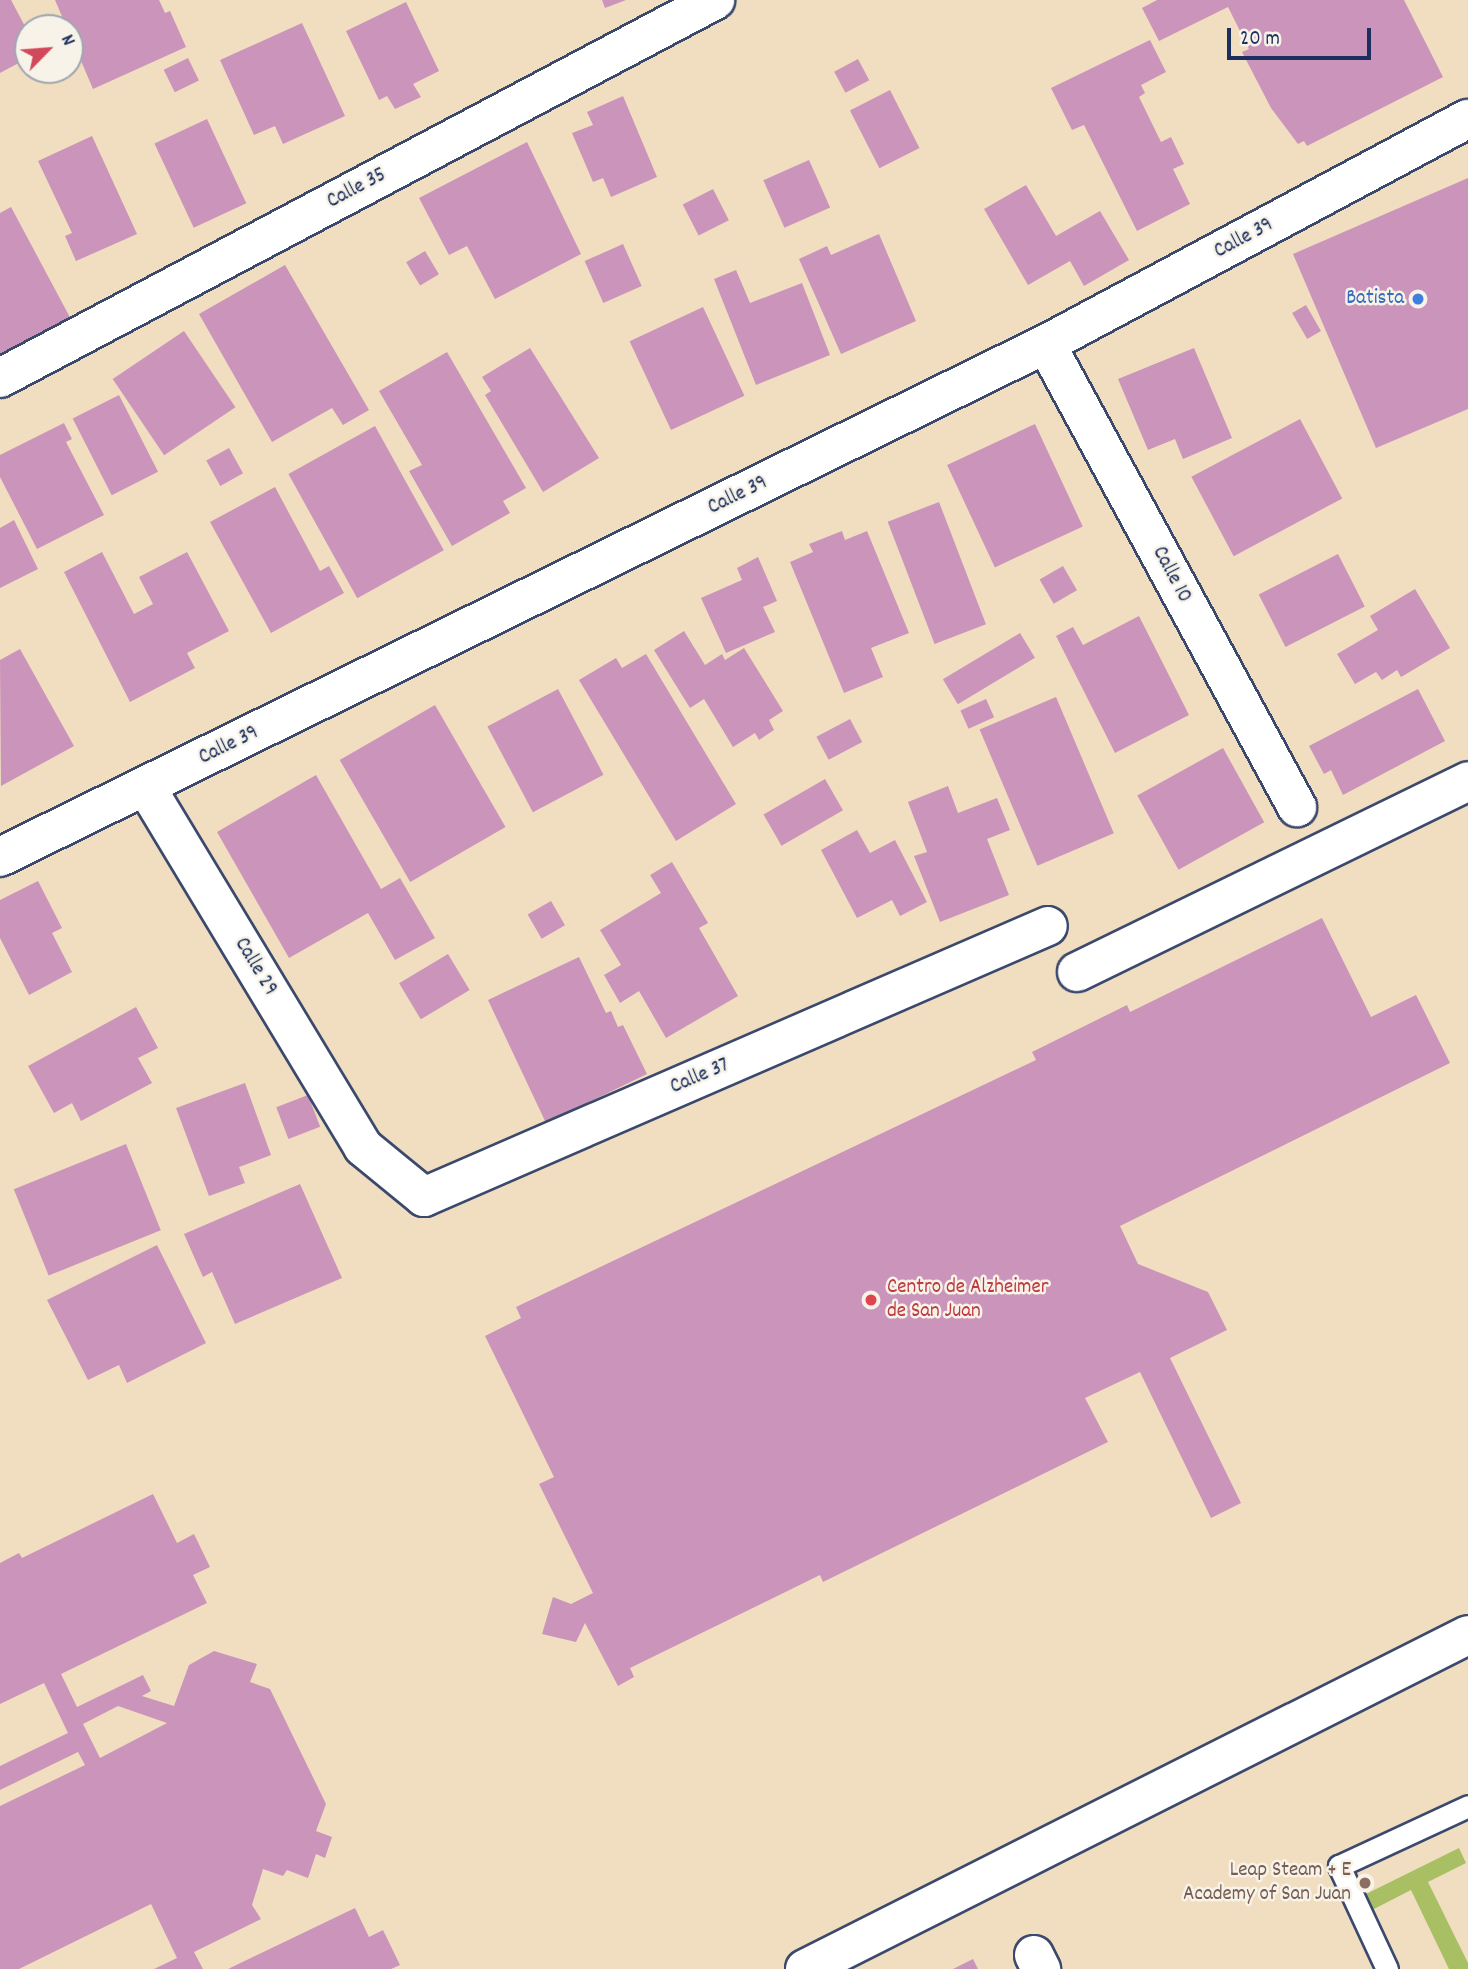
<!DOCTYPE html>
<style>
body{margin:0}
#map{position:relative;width:1468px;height:1969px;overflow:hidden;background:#f1ddbf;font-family:Dekko,sans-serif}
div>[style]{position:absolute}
.green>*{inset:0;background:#a9bf64}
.building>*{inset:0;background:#cb95bb;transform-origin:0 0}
.roads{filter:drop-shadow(2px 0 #3b496d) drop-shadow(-2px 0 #3b496d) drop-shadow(0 2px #3b496d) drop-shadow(0 -2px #3b496d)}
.service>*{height:21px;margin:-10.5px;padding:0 10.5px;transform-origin:10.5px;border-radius:10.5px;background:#fff}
.minor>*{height:38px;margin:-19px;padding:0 19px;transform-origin:19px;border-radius:19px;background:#fff}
.dots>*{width:19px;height:19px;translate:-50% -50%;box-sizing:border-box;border:4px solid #f7f3e8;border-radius:50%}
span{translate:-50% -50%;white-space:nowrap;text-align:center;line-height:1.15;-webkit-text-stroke:5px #f7f3e8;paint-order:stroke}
.street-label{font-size:21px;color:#1b2f5e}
.shop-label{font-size:21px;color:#366cbe}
.right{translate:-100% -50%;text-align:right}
.health-label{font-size:21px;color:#be3a42}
.left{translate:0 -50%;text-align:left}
.education-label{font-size:21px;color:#785e54}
.north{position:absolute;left:14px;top:14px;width:70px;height:70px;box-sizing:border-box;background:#f7f3e8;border:2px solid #9fa5b1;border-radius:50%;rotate:65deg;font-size:19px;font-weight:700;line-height:28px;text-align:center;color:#1b2f5e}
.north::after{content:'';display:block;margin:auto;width:24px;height:32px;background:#d1495b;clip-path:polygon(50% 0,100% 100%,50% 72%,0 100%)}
.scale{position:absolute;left:1227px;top:28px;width:144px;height:32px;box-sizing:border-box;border:4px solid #1b2f5e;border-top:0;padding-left:9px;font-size:21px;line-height:24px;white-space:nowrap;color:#1b2f5e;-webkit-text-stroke:5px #f7f3e8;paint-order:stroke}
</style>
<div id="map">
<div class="green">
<div style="clip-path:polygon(1459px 1848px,1466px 1863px,1428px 1882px,1468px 1963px,1468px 1969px,1449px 1969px,1411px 1890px,1372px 1910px,1364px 1895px)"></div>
</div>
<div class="building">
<div style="clip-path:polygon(0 0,11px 0,28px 32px,28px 58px,0 73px)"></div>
<div style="clip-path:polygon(55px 0,159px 0,165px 13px,170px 11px,186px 47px,93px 89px)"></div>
<div style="clip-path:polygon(602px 0,626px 0,605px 8px)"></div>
<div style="clip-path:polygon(1157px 0,1404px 0,1443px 77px,1307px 146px,1304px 141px,1298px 144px,1271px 108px,1242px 52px,1249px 49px,1228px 7px,1159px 41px,1142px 8px)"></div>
<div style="clip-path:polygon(406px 2px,439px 71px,413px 84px,421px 97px,395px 109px,387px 96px,379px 100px,346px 31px)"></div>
<div style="clip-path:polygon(302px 23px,345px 116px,283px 144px,275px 126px,254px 135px,220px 60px)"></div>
<div style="clip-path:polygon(1150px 40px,1166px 72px,1141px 85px,1145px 93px,1139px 97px,1161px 142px,1171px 137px,1184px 164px,1173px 169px,1190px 204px,1137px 231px,1084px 125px,1072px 130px,1051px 88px)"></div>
<div style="left:188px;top:58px;width:25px;height:27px;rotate:64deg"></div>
<div style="left:858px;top:59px;width:24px;height:27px;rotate:62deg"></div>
<div style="left:890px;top:90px;width:65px;height:45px;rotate:63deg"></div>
<div style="clip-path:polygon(623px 96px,657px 177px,611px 197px,603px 178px,593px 182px,572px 133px,593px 125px,587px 112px)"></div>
<div style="left:207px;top:119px;width:93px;height:58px;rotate:65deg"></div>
<div style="clip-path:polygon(92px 136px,137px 234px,76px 261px,65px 236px,72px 233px,38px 161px)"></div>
<div style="clip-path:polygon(527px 142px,581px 254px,495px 299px,467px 246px,449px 255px,419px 198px)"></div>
<div style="left:809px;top:160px;width:52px;height:50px;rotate:66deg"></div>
<div style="clip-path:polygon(1468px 178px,1468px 409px,1376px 448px,1293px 254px)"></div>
<div style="clip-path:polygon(1026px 185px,1056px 236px,1100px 211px,1129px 260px,1084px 286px,1070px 261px,1028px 285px,984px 209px)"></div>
<div style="left:713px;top:189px;width:35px;height:34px;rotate:63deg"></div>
<div style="clip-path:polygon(11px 207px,73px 323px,0 362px,0 213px)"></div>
<div style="clip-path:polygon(879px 234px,916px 321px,841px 354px,799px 259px,827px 246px,831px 255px)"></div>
<div style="left:623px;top:244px;width:46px;height:42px;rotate:66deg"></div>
<div style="left:425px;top:251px;width:27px;height:22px;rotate:59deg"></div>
<div style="clip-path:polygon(285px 265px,369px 410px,343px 425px,332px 408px,272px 442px,199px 314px)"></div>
<div style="clip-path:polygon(736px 270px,750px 303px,802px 283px,830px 355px,756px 385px,714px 279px)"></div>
<div style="left:1306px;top:305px;width:30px;height:16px;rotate:60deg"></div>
<div style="left:703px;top:307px;width:98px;height:81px;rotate:65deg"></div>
<div style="left:184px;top:331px;width:92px;height:86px;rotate:56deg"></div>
<div style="clip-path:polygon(530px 348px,599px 458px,543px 492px,485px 395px,491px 391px,482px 377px)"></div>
<div style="clip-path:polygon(1194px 348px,1232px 438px,1183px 459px,1175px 439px,1148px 450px,1118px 379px)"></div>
<div style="clip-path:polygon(447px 352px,526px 488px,503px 501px,510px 513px,452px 546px,409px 471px,422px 465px,379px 391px)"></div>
<div style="left:119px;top:395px;width:86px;height:52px;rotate:63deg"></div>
<div style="left:1300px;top:419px;width:90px;height:123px;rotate:62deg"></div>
<div style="clip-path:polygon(64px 423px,72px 439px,66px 442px,104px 515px,37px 549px,0 477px,0 455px)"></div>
<div style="left:1035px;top:424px;width:113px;height:97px;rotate:65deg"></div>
<div style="left:375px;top:426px;width:142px;height:99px;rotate:61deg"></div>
<div style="left:229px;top:448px;width:29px;height:26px;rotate:61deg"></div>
<div style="clip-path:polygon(275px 487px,320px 571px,329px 566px,344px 593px,271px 633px,210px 522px)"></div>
<div style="left:939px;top:502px;width:131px;height:55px;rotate:69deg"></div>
<div style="clip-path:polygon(14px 520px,38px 569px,0 588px,0 528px)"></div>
<div style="clip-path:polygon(842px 531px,845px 540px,867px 531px,909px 633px,871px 648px,883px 677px,844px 693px,790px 562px,813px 552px,809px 544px)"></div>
<div style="clip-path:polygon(102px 552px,134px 614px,153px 604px,139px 577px,187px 552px,229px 631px,187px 653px,195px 668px,130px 702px,64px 572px)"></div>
<div style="left:1338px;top:554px;width:59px;height:89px;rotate:63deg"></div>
<div style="clip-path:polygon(758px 557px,777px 601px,763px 607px,775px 632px,726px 653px,701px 598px,742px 580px,737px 568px)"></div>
<div style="left:1063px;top:566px;width:28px;height:27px;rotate:60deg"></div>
<div style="clip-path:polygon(1415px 589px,1450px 648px,1401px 677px,1397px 670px,1382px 680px,1376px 672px,1355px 684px,1337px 654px,1378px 630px,1370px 616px)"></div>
<div style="clip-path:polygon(1139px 616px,1189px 715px,1115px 753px,1056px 636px,1073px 627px,1083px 645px)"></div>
<div style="clip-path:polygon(684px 631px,705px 665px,722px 654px,725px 660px,744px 648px,783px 711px,769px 720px,774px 730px,759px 740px,755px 733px,733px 747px,704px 699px,690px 708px,654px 650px)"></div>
<div style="left:1020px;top:633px;width:29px;height:90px;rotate:59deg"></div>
<div style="clip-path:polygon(20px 649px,74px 746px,1px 786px,0 660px)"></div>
<div style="clip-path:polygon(646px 654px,736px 804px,676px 841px,579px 680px,616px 658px,622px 668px)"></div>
<div style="left:558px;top:689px;width:97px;height:80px;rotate:62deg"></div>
<div style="clip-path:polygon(1418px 689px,1445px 741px,1343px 795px,1331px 770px,1324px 774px,1309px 746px)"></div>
<div style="left:1056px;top:697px;width:148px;height:83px;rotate:67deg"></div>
<div style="left:986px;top:699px;width:20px;height:28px;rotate:66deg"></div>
<div style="left:435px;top:705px;width:141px;height:110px;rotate:60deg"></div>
<div style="left:850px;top:719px;width:26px;height:38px;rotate:62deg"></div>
<div style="left:1223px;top:748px;width:85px;height:98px;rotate:61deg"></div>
<div style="clip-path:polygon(316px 775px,381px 889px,400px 878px,435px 938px,395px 960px,368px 913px,289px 958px,217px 832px)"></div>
<div style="left:825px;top:779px;width:36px;height:71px;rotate:60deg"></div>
<div style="clip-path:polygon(948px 786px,958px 813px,997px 798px,1010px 830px,987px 839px,1009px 895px,940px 922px,914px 856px,927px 852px,908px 802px)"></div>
<div style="clip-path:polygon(857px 830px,870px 853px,895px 840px,927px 902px,900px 916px,892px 900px,857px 918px,821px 850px)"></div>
<div style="clip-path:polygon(672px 862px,708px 923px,699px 928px,738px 996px,666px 1038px,639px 991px,620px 1003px,604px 975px,621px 965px,600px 930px,661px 893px,650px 875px)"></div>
<div style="clip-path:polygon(38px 881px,62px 928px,52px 933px,72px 972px,29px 995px,0 938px,0 900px)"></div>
<div style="left:551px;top:901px;width:28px;height:27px;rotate:60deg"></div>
<div style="clip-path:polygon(1322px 918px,1371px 1017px,1416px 995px,1450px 1063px,1120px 1226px,1138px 1264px,1208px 1292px,1227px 1330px,1170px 1358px,1241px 1503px,1211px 1518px,1140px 1372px,1085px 1398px,1108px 1442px,823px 1582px,820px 1575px,630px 1668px,634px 1677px,618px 1686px,585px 1623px,576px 1642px,542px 1634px,553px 1597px,571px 1604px,593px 1593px,539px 1484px,554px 1477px,485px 1336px,521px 1318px,516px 1307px,1036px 1060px,1032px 1052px,1127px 1005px,1130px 1012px)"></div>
<div style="left:448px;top:954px;width:42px;height:57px;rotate:59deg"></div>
<div style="clip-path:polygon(579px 957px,606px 1013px,611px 1011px,618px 1027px,623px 1025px,647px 1074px,546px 1123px,488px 1000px)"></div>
<div style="clip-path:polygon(136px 1007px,158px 1048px,138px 1058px,152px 1083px,81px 1121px,72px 1103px,54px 1113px,28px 1066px)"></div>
<div style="clip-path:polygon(245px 1083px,271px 1155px,239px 1167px,245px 1183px,209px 1196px,176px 1108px)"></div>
<div style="left:308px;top:1095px;width:34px;height:34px;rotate:69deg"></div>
<div style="left:126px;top:1144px;width:93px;height:121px;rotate:68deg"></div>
<div style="clip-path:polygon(300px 1184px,342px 1278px,235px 1324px,212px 1272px,203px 1277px,184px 1234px)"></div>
<div style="clip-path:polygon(157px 1245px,206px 1343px,127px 1383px,119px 1365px,88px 1380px,47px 1300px)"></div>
<div style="clip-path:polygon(evenodd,153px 1494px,177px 1543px,194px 1534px,210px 1567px,193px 1575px,207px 1603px,61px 1674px,77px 1707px,143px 1675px,151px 1691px,142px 1696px,174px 1706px,189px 1665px,214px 1651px,257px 1664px,250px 1682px,270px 1689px,326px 1804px,316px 1831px,332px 1837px,325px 1858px,316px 1854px,308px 1878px,287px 1870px,283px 1876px,263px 1869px,252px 1905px,261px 1919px,194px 1952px,203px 1969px,154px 1969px,177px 1958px,151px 1904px,19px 1969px,0 1969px,0 1806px,85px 1765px,78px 1752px,0 1790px,0 1766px,68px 1733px,44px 1683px,0 1704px,0 1563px,19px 1553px,22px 1558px,153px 1494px,118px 1706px,167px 1723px,100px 1758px,83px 1724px,118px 1706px)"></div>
<div style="clip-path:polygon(355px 1908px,369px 1937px,383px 1930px,400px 1965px,391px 1969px,228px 1969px)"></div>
<div style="clip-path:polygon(973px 1959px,978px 1969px,953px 1969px)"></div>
</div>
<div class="roads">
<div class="service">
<div style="left:1387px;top:1969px;width:114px;rotate:-115deg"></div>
<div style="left:1339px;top:1866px;width:142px;rotate:-24.9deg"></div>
</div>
<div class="minor">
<div style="left:1046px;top:344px;width:527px;rotate:61.54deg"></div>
<div style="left:0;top:378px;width:809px;rotate:-27.86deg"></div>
<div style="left:146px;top:787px;width:420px;rotate:58.9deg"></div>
<div style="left:363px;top:1147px;width:79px;rotate:39.3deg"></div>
<div style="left:424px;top:1197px;width:680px;rotate:-23.48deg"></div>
<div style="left:0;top:857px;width:1165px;rotate:-26.13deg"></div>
<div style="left:1046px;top:344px;width:478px;rotate:-28.1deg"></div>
<div style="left:1077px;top:972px;width:435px;rotate:-26deg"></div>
<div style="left:1034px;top:1955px;width:16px;rotate:63deg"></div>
<div style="left:805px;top:1969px;width:742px;rotate:-26.74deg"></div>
</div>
</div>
<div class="dots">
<div style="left:1418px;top:299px;background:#3f7fe0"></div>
<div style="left:871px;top:1300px;background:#e0444e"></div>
<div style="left:1365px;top:1883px;background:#8d6e63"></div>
</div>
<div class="street-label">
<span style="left:357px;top:189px;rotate:-28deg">Calle 35</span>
<span style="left:1244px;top:239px;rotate:-28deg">Calle 39</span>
<span style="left:738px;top:496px;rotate:-26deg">Calle 39</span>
<span style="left:1171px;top:575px;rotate:62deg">Calle 10</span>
<span style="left:229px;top:746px;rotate:-26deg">Calle 39</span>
<span style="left:255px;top:967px;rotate:59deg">Calle 29</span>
<span style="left:700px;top:1077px;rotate:-23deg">Calle 37</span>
</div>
<div class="shop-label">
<span class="right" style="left:1404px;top:299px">Batista</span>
</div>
<div class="health-label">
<span class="left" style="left:887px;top:1300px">Centro de Alzheimer<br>de San Juan</span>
</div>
<div class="education-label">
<span class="right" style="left:1351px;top:1883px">Leap Steam + E<br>Academy of San Juan</span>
</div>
<div class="north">N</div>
<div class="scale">20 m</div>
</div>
